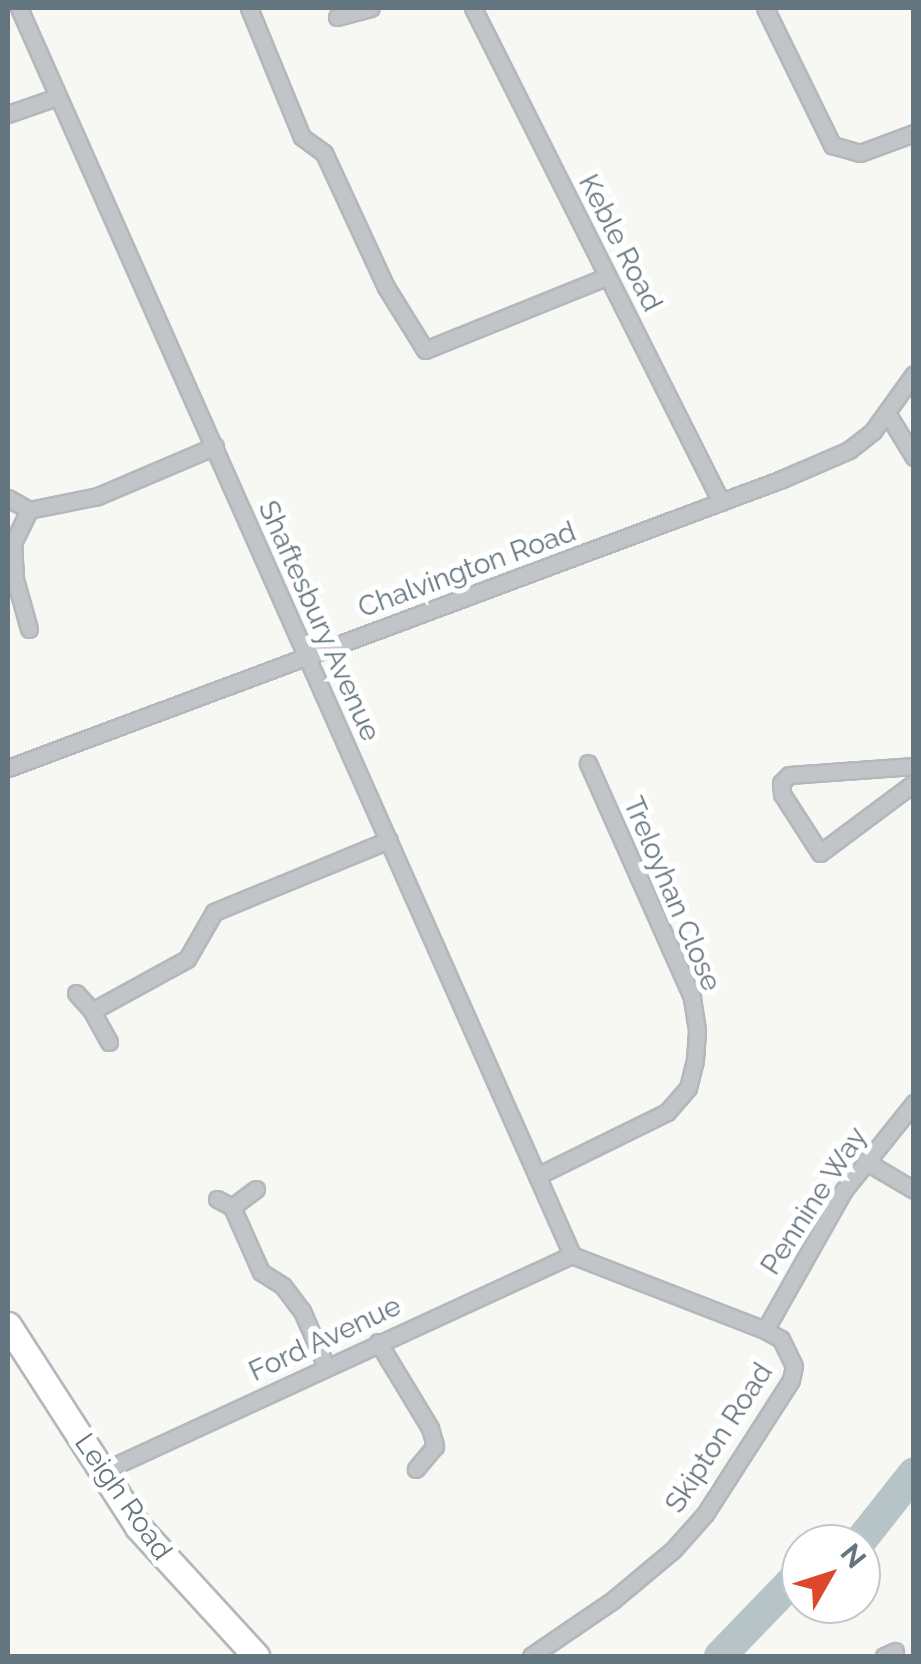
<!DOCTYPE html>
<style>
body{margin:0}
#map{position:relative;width:921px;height:1664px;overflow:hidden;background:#f7f7f4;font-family:Raleway,sans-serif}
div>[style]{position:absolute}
.river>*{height:32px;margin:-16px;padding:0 16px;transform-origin:16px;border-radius:16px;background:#b6c3c7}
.roads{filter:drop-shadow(2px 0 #b2b8bb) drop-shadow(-2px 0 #b2b8bb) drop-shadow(0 2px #b2b8bb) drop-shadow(0 -2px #b2b8bb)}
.minor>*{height:15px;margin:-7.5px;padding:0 7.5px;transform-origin:7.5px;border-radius:7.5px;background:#c1c5c8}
.primary>*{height:25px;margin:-12.5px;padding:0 12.5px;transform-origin:12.5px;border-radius:12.5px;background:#fff}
span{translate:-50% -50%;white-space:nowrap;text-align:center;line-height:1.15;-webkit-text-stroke:10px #fff;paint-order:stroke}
.street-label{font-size:28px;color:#63757e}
.frame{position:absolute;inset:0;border:10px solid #63757e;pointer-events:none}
.north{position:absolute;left:781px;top:1524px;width:100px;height:100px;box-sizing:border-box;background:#fff;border:2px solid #c1c8cb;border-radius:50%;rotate:51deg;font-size:28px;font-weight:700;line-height:40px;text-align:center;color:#63757e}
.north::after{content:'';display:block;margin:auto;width:35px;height:45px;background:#dd472e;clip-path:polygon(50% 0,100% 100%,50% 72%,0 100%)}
</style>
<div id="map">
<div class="river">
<div style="left:858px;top:1544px;width:90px;rotate:-51.7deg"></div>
<div style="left:720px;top:1656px;width:117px;rotate:-46deg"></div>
</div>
<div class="roads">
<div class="minor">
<div style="left:19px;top:8px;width:1364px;rotate:66.08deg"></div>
<div style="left:249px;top:8px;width:139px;rotate:67.7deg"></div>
<div style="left:302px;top:137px;width:27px;rotate:36deg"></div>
<div style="left:324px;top:153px;width:148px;rotate:65.2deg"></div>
<div style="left:386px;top:287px;width:74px;rotate:58.2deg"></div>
<div style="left:425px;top:350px;width:197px;rotate:-22deg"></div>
<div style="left:473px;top:8px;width:553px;rotate:63.34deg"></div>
<div style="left:765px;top:8px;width:153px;rotate:63.9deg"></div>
<div style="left:832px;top:145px;width:29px;rotate:16deg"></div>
<div style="left:860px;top:153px;width:58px;rotate:-20.3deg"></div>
<div style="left:337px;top:17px;width:35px;rotate:-15deg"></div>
<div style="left:8px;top:114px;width:52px;rotate:-19.1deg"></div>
<div style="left:887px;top:413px;width:52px;rotate:58.5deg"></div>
<div style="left:8px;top:498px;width:24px;rotate:30deg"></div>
<div style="left:29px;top:629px;width:52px;rotate:-105.6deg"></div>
<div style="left:15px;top:579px;width:36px;rotate:-93deg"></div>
<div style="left:13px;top:543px;width:37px;rotate:-64deg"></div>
<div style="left:29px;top:510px;width:70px;rotate:-11.5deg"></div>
<div style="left:98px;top:496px;width:127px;rotate:-23.1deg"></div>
<div style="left:914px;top:766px;width:125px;rotate:175.9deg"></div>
<div style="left:789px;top:775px;width:11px;rotate:135deg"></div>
<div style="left:781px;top:783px;width:11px;rotate:85deg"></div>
<div style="left:782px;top:794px;width:70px;rotate:57.2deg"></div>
<div style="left:820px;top:853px;width:117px;rotate:-36.7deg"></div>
<div style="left:8px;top:768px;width:826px;rotate:-20.47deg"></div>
<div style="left:782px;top:479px;width:73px;rotate:-23.4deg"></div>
<div style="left:849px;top:450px;width:31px;rotate:-38deg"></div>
<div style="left:873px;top:431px;width:70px;rotate:-54.3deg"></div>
<div style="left:76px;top:993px;width:24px;rotate:48deg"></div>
<div style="left:109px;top:1042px;width:35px;rotate:-119deg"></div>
<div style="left:92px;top:1011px;width:108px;rotate:-28.7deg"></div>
<div style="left:187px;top:959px;width:54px;rotate:-60.1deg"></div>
<div style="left:214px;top:912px;width:189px;rotate:-22.4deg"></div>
<div style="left:865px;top:1161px;width:57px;rotate:30.6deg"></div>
<div style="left:537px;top:1176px;width:145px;rotate:-26.2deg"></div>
<div style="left:667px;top:1112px;width:32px;rotate:-49deg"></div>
<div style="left:688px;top:1088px;width:29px;rotate:-76deg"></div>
<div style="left:695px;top:1060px;width:30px;rotate:-86deg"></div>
<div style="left:697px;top:1030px;width:33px;rotate:-99deg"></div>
<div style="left:692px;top:997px;width:256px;rotate:-114deg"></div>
<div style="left:217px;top:1199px;width:17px;rotate:28deg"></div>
<div style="left:232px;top:1207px;width:71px;rotate:66deg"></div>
<div style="left:261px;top:1272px;width:26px;rotate:32deg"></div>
<div style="left:283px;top:1286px;width:31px;rotate:53deg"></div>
<div style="left:302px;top:1311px;width:60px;rotate:66.4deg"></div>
<div style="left:232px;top:1207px;width:30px;rotate:-37deg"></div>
<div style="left:765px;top:1330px;width:161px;rotate:-60.6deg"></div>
<div style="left:844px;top:1190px;width:112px;rotate:-51.2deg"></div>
<div style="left:378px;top:1342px;width:100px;rotate:58.8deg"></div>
<div style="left:430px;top:1428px;width:19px;rotate:74deg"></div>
<div style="left:435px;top:1446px;width:30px;rotate:130deg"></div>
<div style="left:101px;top:1472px;width:519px;rotate:-24.74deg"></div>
<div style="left:531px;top:1656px;width:99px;rotate:-34.3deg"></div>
<div style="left:613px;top:1600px;width:78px;rotate:-39.8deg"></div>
<div style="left:673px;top:1550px;width:48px;rotate:-48.4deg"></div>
<div style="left:705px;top:1514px;width:159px;rotate:-57.3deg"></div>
<div style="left:791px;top:1380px;width:14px;rotate:-78deg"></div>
<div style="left:794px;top:1366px;width:30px;rotate:-116deg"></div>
<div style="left:781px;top:1339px;width:18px;rotate:-151deg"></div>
<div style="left:765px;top:1330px;width:207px;rotate:-158.8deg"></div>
<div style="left:884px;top:1656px;width:12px;rotate:-24deg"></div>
</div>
<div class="primary">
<div style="left:8px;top:1325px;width:240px;rotate:57.2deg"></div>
<div style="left:138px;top:1527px;width:175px;rotate:47.5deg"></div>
</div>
</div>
<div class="street-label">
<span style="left:620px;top:243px;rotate:63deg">Keble Road</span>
<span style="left:467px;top:570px;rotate:-20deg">Chalvington Road</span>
<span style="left:319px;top:621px;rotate:66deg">Shaftesbury Avenue</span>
<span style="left:672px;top:894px;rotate:67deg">Treloyhan Close</span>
<span style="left:814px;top:1201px;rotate:-57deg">Pennine Way</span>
<span style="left:325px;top:1339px;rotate:-25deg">Ford Avenue</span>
<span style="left:719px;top:1438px;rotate:-57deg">Skipton Road</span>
<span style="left:123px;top:1497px;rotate:55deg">Leigh Road</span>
</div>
<div class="frame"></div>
<div class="north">N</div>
</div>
